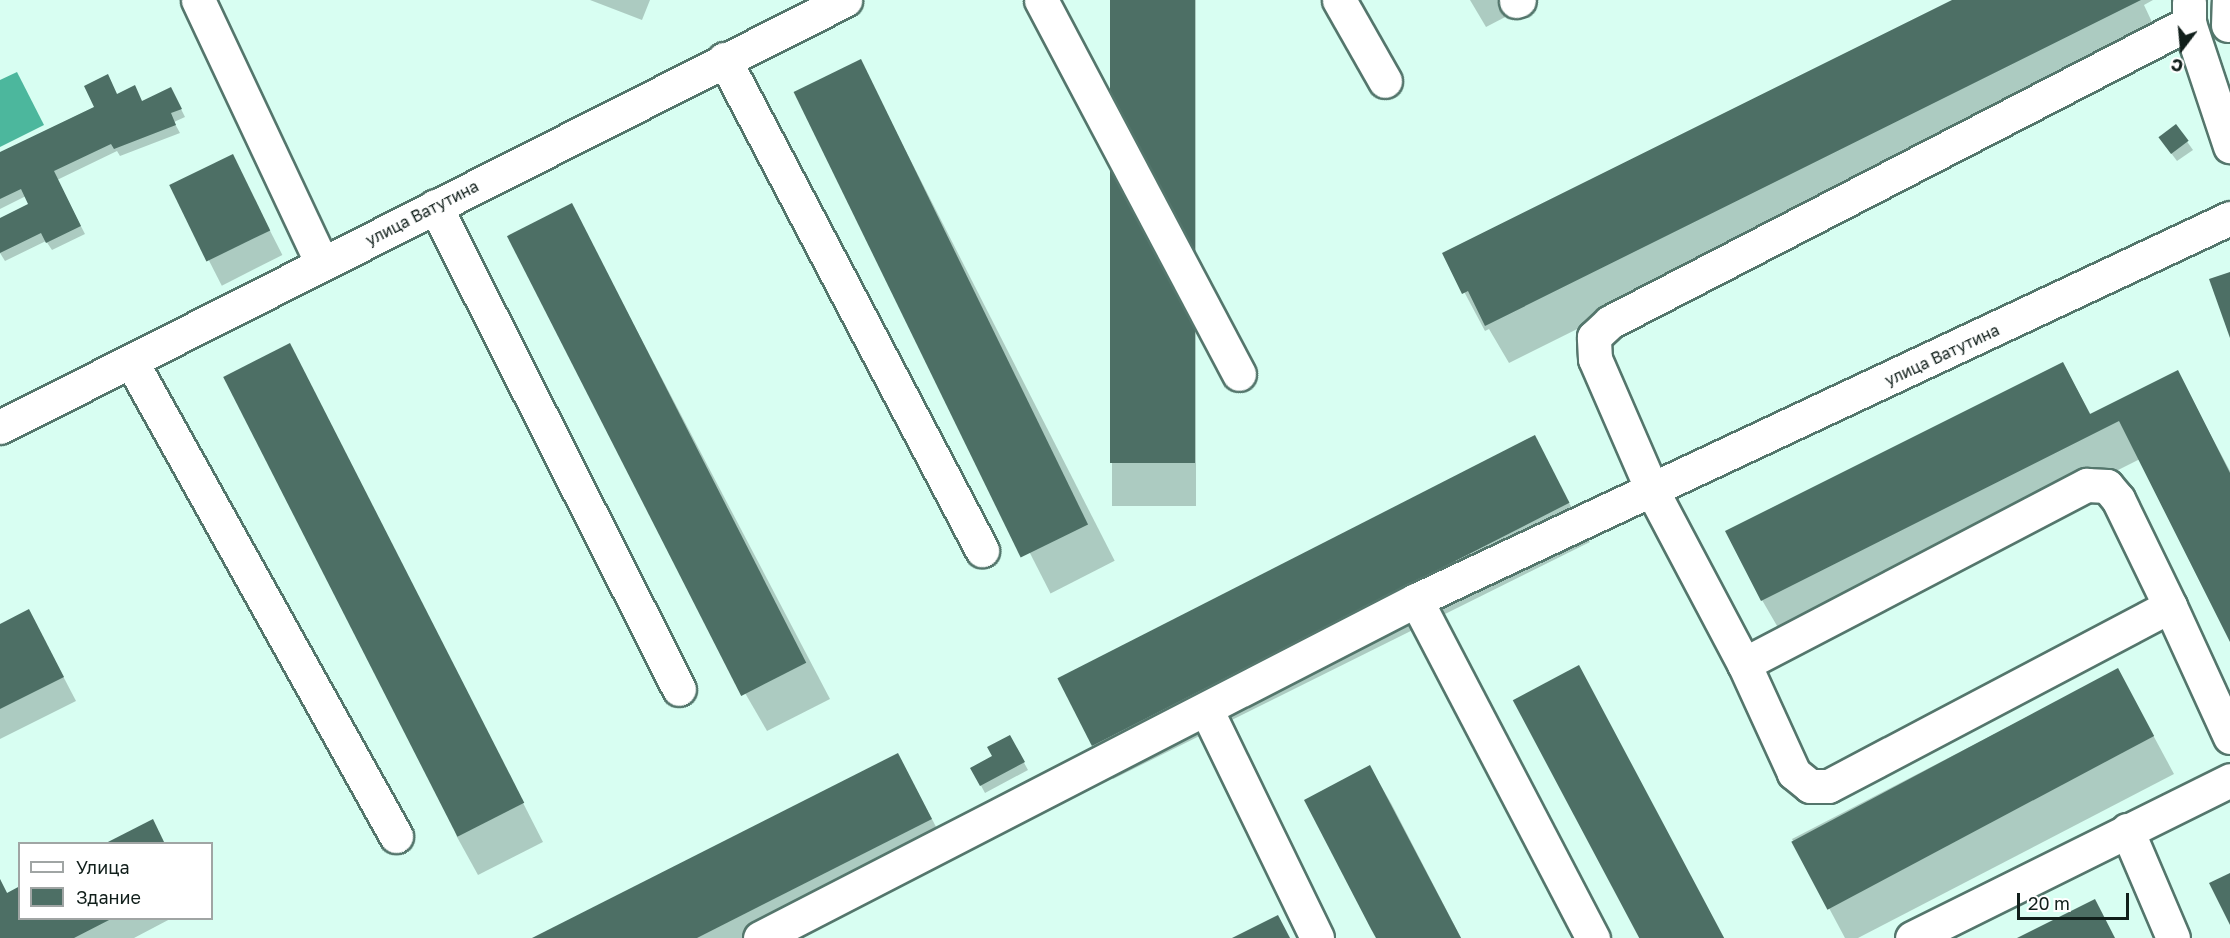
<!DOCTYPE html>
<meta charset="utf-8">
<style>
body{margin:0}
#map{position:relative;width:2230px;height:938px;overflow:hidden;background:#d8fef2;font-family:"Golos Text",sans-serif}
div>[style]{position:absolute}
.water>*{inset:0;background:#4cb79d}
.shadow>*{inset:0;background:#0003;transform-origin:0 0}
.building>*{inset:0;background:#4d6f65;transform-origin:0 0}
.roads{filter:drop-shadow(2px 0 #54766c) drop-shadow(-2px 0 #54766c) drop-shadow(0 2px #54766c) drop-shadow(0 -2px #54766c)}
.minor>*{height:33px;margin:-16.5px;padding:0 16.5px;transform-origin:16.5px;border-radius:16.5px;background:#fff}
span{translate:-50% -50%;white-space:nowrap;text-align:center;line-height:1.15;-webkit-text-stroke:5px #fff;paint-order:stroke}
.street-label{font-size:16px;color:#111f1b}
.legend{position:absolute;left:18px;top:842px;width:195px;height:78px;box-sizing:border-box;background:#fff;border:2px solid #a0a5a4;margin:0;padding:8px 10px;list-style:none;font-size:18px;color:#111f1b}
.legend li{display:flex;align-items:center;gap:12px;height:30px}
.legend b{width:30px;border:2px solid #a0a5a4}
.north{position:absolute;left:2152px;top:18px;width:60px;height:60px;-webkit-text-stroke:4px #fff;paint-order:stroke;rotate:196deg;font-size:16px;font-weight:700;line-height:24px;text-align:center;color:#111f1b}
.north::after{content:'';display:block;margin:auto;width:21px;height:27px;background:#111f1b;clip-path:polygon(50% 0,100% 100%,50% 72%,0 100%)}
.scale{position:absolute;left:2017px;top:893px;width:112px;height:27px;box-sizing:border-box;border:3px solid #111f1b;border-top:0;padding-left:8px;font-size:18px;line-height:21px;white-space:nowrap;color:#111f1b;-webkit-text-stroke:4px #fff;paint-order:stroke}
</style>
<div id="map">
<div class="water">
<div style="clip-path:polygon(17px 72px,44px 125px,0 147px,0 80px)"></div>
</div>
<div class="shadow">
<div style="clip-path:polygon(590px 0,650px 0,642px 20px)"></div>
<div style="left:1112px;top:0;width:84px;height:506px"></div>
<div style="clip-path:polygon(1470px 0,1538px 0,1486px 27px)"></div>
<div style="clip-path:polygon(1955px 0,2153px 0,2144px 5px,2160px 39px,1509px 363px,1489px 329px,1485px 331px,1444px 254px)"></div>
<div style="left:860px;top:61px;width:561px;height:72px;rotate:63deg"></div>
<div style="clip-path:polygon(117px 96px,142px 103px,175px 97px,185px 117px,174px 122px,180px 133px,120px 156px,117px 151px,57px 180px,85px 234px,52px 250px,46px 241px,5px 261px,0 253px,0 220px,30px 205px,26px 196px,0 209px,0 153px)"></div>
<div style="clip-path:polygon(2176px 126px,2193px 150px,2177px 161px,2165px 145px)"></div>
<div style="left:232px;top:156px;width:111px;height:68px;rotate:63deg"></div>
<div style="clip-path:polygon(571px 205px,830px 699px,767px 731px,745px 693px)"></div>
<div style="clip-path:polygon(289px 345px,543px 842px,478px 875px,457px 837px)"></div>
<div style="clip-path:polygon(2063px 364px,2091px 415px,2177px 372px,2230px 471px,2230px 638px,2140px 459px,1784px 638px,1762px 600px)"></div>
<div style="clip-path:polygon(1534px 437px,1590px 542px,1113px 779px,1091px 741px)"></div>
<div style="clip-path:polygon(29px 611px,76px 701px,0 739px,0 626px)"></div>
<div style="clip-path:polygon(2118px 670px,2174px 774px,1858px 938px,1845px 938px,1792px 839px)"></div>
<div style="clip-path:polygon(1010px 737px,1028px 770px,985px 793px,972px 769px,994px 757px)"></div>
<div style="clip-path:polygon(898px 755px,952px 857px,793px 938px,535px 938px)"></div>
<div style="clip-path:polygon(1370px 767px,1392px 805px,1461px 938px,1378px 938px)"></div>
<div style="clip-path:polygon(0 879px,20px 918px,172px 918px,134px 938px,0 938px)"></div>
</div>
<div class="building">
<div style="left:1110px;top:0;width:85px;height:463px"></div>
<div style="clip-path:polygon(1952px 0,2141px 0,1485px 326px,1468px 291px,1462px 294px,1442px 253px)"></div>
<div style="left:861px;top:59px;width:518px;height:75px;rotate:64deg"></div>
<div style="clip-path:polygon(108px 74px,117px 94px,135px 85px,142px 101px,171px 87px,182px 109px,171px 113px,176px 125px,114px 149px,111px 144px,54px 171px,81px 226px,46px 243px,41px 233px,0 253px,0 218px,28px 204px,21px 189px,0 199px,0 152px,94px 107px,84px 86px)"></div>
<div style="left:2176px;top:124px;width:21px;height:22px;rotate:53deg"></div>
<div style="left:233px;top:154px;width:85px;height:71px;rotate:64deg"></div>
<div style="left:572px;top:203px;width:516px;height:73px;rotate:63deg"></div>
<div style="clip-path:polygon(2230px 272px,2230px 338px,2209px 279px)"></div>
<div style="left:290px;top:343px;width:516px;height:75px;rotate:63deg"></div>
<div style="clip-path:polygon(2063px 362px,2090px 414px,2178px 370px,2230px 473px,2230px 642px,2119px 421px,1761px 601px,1725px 531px)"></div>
<div style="left:1535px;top:435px;width:76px;height:536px;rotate:63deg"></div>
<div style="clip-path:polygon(29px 609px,64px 677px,0 709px,0 624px)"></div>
<div style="left:1579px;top:665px;width:310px;height:75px;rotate:62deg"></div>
<div style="left:2118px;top:668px;width:77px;height:370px;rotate:62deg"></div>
<div style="clip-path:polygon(1010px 735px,1025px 762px,980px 786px,970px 768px,992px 756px,987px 747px)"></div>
<div style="clip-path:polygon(898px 753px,932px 819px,697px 938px,532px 938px)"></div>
<div style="clip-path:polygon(1370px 765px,1461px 938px,1376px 938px,1371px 929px,1304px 800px)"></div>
<div style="clip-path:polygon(153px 819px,165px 844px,104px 844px)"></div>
<div style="clip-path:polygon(2230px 873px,2230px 925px,2209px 883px)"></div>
<div style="clip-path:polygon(0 879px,7px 893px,20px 886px,20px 918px,113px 918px,74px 938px,0 938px)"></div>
<div style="clip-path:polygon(2095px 899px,2115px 938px,2017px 938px)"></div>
<div style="clip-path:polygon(1278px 915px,1290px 938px,1232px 938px)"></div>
</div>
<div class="roads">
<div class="minor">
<div style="left:198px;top:0;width:291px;rotate:64.8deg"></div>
<div style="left:1041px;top:0;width:423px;rotate:62.1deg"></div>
<div style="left:1339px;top:0;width:93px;rotate:60.4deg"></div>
<div style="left:1516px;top:1px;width:3px;rotate:-18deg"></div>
<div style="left:2189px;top:2px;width:21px;rotate:90deg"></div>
<div style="left:2189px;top:23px;width:130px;rotate:71.6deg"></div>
<div style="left:2228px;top:25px;width:25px;rotate:-88deg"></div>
<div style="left:724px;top:59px;width:555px;rotate:62.28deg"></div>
<div style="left:435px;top:206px;width:541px;rotate:63.2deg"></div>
<div style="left:131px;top:361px;width:544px;rotate:60.84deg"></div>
<div style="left:0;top:427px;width:947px;rotate:-26.81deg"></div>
<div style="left:1416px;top:600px;width:382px;rotate:62.4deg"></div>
<div style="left:2170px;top:606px;width:386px;rotate:152.2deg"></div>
<div style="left:1828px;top:786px;width:18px;rotate:180deg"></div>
<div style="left:1810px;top:786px;width:21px;rotate:-141deg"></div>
<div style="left:1794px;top:773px;width:120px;rotate:-114.6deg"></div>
<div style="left:1744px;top:664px;width:387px;rotate:-27.6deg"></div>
<div style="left:2087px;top:485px;width:20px;rotate:3deg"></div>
<div style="left:2107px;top:486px;width:17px;rotate:50deg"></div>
<div style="left:2118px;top:499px;width:119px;rotate:64.1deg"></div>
<div style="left:2170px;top:606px;width:144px;rotate:65.4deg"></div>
<div style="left:1744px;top:664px;width:197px;rotate:-117.9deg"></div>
<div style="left:1652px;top:490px;width:143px;rotate:-113.5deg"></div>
<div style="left:1595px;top:359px;width:22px;rotate:-93deg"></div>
<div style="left:1594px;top:337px;width:22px;rotate:-43deg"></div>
<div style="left:1610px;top:322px;width:652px;rotate:-27.31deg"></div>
<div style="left:1206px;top:709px;width:254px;rotate:64.1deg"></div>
<div style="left:2127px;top:830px;width:117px;rotate:66.9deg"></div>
<div style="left:760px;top:938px;width:738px;rotate:-27.26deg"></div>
<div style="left:1416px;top:600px;width:899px;rotate:-25.14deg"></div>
<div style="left:1912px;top:938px;width:355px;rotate:-26.4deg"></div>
</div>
</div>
<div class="street-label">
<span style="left:422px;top:213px;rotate:-27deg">улица Ватутина</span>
<span style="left:1942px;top:355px;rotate:-25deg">улица Ватутина</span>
</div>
<ul class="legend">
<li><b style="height:8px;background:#fff"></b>Улица</li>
<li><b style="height:16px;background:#4d6f65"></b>Здание</li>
</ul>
<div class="north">С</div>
<div class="scale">20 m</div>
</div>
